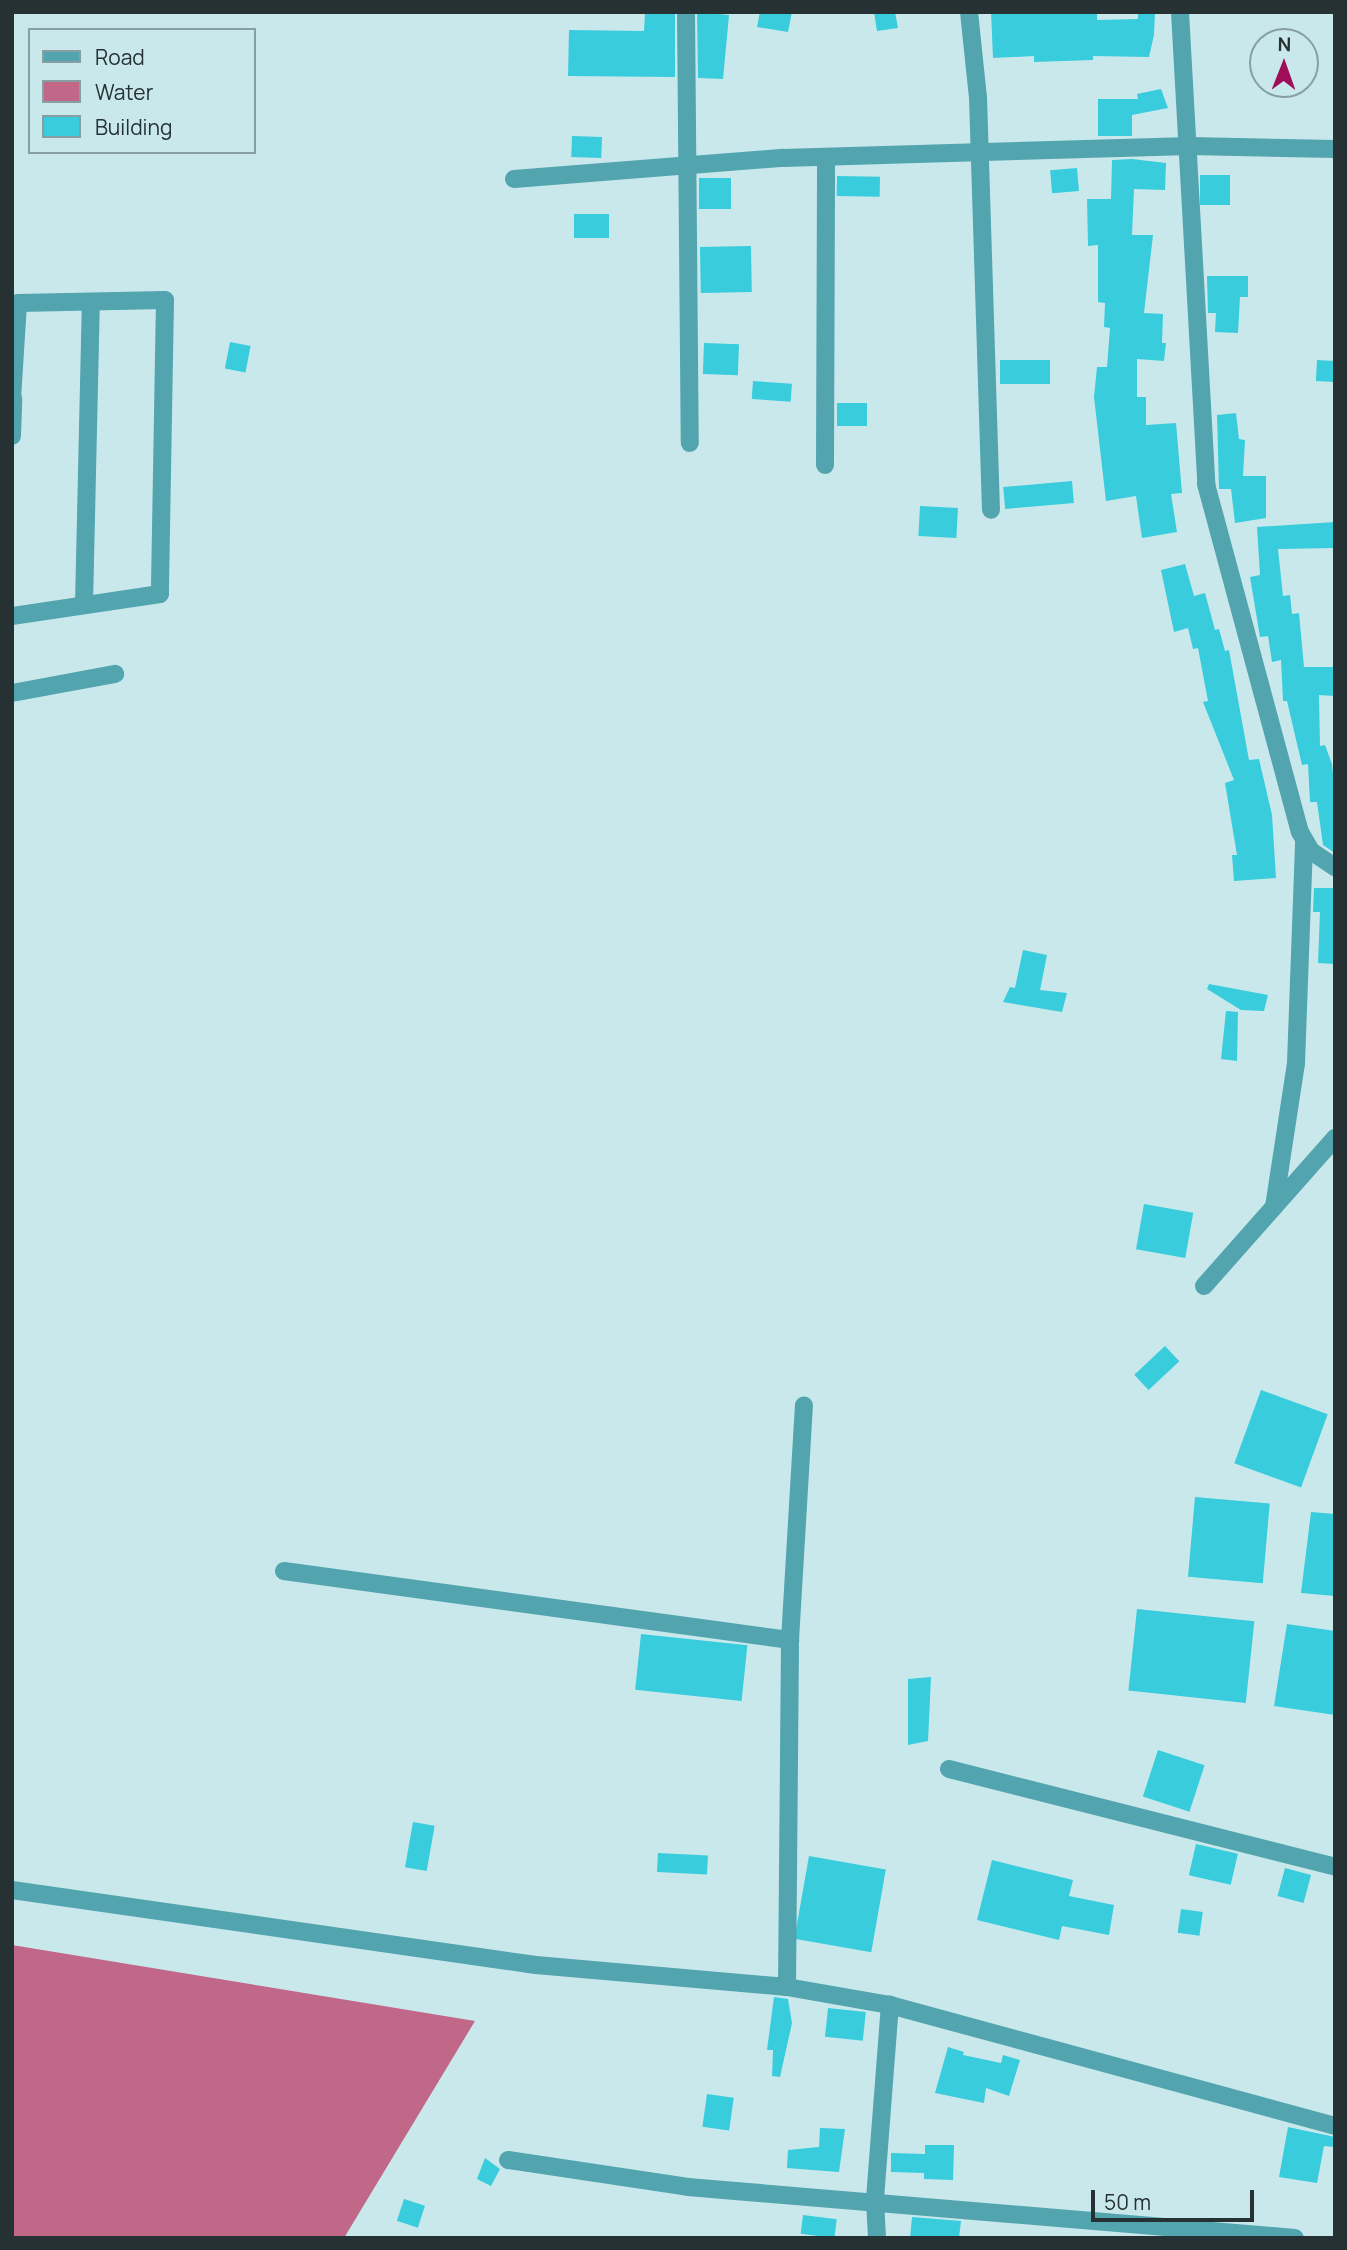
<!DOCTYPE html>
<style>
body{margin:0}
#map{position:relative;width:1347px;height:2250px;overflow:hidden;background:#c9e8ec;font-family:Manrope,sans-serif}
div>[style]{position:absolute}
.water>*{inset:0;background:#c16788}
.building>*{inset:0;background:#38ccdc;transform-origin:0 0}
.minor>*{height:18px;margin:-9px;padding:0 9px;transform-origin:9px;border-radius:9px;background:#52a4ae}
span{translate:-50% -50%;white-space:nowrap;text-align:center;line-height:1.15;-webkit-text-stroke:6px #c9e8ec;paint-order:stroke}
.frame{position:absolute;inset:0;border:14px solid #253132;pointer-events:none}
.legend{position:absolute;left:28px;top:28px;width:228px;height:126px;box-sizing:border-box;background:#c9e8ec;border:2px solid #879fa2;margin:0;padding:9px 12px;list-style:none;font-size:21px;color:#253132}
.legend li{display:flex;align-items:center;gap:14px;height:35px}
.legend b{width:35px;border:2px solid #879fa2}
.north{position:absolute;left:1249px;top:28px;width:70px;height:70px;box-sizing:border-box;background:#c9e8ec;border:2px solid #879fa2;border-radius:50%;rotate:1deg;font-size:19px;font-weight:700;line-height:28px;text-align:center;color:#253132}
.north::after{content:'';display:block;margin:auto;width:24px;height:32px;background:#9e0e59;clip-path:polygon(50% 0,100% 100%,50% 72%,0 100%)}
.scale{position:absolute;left:1091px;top:2190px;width:163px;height:32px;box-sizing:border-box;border:4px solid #253132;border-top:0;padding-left:9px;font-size:21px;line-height:24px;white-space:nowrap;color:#253132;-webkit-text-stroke:5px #c9e8ec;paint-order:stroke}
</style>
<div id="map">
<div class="water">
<div style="clip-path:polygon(12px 1945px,475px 2021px,344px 2238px,12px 2238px)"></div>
</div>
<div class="building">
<div style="clip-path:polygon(645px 12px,675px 12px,675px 77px,568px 76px,569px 30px,644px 31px)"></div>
<div style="clip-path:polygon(697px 12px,729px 15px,723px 79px,698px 78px)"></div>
<div style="clip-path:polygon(760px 12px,792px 12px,788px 32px,757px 27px)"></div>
<div style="clip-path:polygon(874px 12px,895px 12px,898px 28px,877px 31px)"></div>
<div style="clip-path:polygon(991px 12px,1097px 12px,1097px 20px,1138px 19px,1138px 12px,1155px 13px,1154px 35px,1149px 57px,1093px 56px,1093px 60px,1034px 62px,1034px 56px,993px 58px)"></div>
<div style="clip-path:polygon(1161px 89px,1168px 108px,1132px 115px,1132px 136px,1098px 136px,1098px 99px,1138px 99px,1137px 94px)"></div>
<div style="left:572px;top:136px;width:30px;height:21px;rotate:2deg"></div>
<div style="clip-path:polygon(1132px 159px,1166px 163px,1165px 190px,1134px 189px,1132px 235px,1153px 235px,1144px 313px,1163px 314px,1162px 343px,1166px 343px,1164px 361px,1137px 359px,1137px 397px,1146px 397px,1146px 425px,1176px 423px,1182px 493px,1171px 494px,1177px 532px,1142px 538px,1136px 496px,1106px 501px,1094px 397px,1097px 367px,1107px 367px,1110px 328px,1104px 327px,1105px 303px,1098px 302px,1098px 245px,1088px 246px,1087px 199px,1111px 199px,1112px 160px)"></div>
<div style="left:1077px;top:168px;width:23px;height:27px;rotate:85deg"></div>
<div style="left:1200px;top:175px;width:30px;height:30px"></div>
<div style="left:837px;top:176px;width:43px;height:20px;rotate:1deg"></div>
<div style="left:699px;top:178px;width:32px;height:31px"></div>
<div style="left:574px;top:214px;width:35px;height:24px"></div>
<div style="left:751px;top:246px;width:46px;height:51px;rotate:89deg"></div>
<div style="clip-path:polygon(1207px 276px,1248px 276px,1248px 297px,1240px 297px,1238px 333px,1215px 332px,1216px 313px,1208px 313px)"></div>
<div style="left:230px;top:342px;width:21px;height:27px;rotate:11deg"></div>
<div style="left:704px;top:343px;width:35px;height:31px;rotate:2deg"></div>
<div style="left:1000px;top:360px;width:50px;height:24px"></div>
<div style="left:1317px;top:360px;width:18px;height:21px;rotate:3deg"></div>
<div style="left:753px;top:381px;width:39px;height:18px;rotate:4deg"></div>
<div style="left:837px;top:403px;width:30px;height:23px"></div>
<div style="clip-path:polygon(1236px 413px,1239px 439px,1245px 440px,1243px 476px,1266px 476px,1266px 518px,1235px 523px,1231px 489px,1219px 489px,1217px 415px)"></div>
<div style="left:1072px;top:481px;width:22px;height:69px;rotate:85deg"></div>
<div style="left:920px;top:506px;width:38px;height:30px;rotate:3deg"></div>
<div style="clip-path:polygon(1335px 522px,1335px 548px,1278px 549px,1283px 596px,1290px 595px,1292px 614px,1299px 613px,1304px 667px,1335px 667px,1335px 696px,1319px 695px,1320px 746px,1325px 745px,1332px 764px,1334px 784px,1335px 853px,1323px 845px,1317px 802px,1310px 802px,1308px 764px,1302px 765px,1287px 701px,1283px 701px,1281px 660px,1272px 662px,1268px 636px,1260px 637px,1250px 577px,1260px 575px,1257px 527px)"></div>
<div style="clip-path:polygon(1185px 564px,1194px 596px,1205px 593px,1215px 630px,1219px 629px,1225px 651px,1229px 650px,1249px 760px,1259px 759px,1272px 815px,1276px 878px,1234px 881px,1232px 855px,1237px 855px,1225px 783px,1234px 780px,1203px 702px,1208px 701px,1198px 648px,1193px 649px,1188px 628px,1174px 632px,1161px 570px)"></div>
<div style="clip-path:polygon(1314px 888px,1335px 888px,1335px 964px,1318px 963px,1320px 912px,1313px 912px)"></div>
<div style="clip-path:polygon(1023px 950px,1047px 955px,1040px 990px,1067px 993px,1062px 1012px,1003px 1002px,1010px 987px,1015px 988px)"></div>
<div style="clip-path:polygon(1209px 984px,1268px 995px,1264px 1011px,1241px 1010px,1207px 989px)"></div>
<div style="clip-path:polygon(1226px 1011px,1238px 1012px,1237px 1061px,1221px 1059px)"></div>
<div style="left:1144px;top:1204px;width:50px;height:46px;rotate:10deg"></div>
<div style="left:1165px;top:1346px;width:21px;height:42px;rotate:47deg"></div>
<div style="left:1261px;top:1390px;width:71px;height:78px;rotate:20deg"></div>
<div style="left:1195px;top:1497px;width:75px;height:80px;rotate:5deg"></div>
<div style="clip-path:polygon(1311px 1512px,1335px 1514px,1335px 1596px,1301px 1593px)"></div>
<div style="left:1137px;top:1609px;width:118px;height:82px;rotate:6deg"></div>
<div style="clip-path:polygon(1287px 1624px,1335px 1631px,1335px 1715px,1274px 1706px)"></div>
<div style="left:641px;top:1634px;width:107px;height:56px;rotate:6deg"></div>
<div style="clip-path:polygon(931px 1677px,928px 1741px,908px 1745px,908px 1679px)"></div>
<div style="left:1158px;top:1750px;width:49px;height:49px;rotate:18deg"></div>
<div style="left:413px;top:1822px;width:22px;height:46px;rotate:10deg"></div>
<div style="left:1196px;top:1844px;width:43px;height:32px;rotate:13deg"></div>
<div style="left:658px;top:1853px;width:50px;height:19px;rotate:3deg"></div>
<div style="left:809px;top:1856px;width:78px;height:84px;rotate:10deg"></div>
<div style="clip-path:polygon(992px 1860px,1073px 1880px,1069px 1896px,1114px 1905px,1109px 1935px,1062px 1926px,1059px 1940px,977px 1920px)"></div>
<div style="left:1285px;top:1868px;width:27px;height:29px;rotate:15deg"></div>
<div style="left:1181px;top:1909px;width:22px;height:24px;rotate:8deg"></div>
<div style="clip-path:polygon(774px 1997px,788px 1999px,792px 2023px,780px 2077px,772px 2076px,773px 2050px,767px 2050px)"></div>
<div style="left:828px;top:2008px;width:38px;height:29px;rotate:6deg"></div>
<div style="clip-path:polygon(948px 2047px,964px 2052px,963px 2055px,1001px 2063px,1003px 2055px,1020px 2060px,1009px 2096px,986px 2088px,984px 2103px,935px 2093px)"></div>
<div style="left:707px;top:2094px;width:27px;height:33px;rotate:8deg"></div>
<div style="clip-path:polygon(1288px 2127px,1335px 2137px,1335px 2147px,1324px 2146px,1317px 2183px,1279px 2177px)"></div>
<div style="clip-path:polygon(820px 2128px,845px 2129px,839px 2172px,787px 2168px,788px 2150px,819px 2147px)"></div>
<div style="clip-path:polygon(925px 2145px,954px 2145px,953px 2180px,924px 2179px,924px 2173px,891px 2172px,891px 2153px,925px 2154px)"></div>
<div style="clip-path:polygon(485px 2158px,500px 2169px,491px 2186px,477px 2179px)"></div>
<div style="left:404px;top:2199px;width:22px;height:23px;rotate:18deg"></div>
<div style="left:803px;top:2215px;width:34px;height:19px;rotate:7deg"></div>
<div style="clip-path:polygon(912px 2217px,961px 2221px,959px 2238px,910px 2238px)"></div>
</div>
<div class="minor">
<div style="left:686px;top:12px;width:431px;rotate:89.5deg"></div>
<div style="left:969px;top:12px;width:85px;rotate:84deg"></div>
<div style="left:978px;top:97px;width:413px;rotate:88.2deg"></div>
<div style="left:1180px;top:12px;width:473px;rotate:86.8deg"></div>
<div style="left:1206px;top:484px;width:360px;rotate:74.9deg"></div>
<div style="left:1300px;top:832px;width:22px;rotate:60deg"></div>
<div style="left:1311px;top:851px;width:29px;rotate:34deg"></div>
<div style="left:514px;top:179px;width:270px;rotate:-4.5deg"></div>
<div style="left:783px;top:158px;width:407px;rotate:-1.7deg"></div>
<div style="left:1190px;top:146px;width:145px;rotate:1.2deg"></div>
<div style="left:12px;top:399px;width:96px;rotate:-86.4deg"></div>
<div style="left:18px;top:303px;width:147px;rotate:-1.2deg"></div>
<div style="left:165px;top:300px;width:294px;rotate:91deg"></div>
<div style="left:160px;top:594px;width:150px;rotate:171.5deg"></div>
<div style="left:12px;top:436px;width:37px;rotate:-88deg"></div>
<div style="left:825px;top:465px;width:308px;rotate:-89.8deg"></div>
<div style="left:84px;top:605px;width:301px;rotate:-88.7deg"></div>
<div style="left:12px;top:693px;width:105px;rotate:-10.5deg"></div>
<div style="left:1274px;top:1207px;width:146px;rotate:-81.3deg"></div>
<div style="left:1296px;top:1063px;width:222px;rotate:-87.9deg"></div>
<div style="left:1204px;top:1286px;width:198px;rotate:-48.5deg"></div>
<div style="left:284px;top:1571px;width:511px;rotate:7.77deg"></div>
<div style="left:949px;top:1769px;width:398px;rotate:14.2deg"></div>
<div style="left:12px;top:1890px;width:529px;rotate:8.15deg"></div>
<div style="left:536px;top:1965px;width:252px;rotate:5deg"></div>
<div style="left:787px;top:1987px;width:105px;rotate:9.9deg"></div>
<div style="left:890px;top:2005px;width:461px;rotate:15.2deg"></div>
<div style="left:787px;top:1987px;width:347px;rotate:-89.5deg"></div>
<div style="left:790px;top:1640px;width:235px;rotate:-86.6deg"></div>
<div style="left:508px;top:2160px;width:182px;rotate:8.5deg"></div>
<div style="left:688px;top:2187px;width:609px;rotate:4.8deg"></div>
<div style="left:877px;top:2238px;width:39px;rotate:-93deg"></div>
<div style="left:875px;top:2199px;width:195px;rotate:-85.6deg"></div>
</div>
<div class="frame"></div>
<ul class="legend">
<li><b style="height:9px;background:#52a4ae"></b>Road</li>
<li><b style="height:19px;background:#c16788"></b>Water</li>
<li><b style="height:19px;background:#38ccdc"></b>Building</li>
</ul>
<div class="north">N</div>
<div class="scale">50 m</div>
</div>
